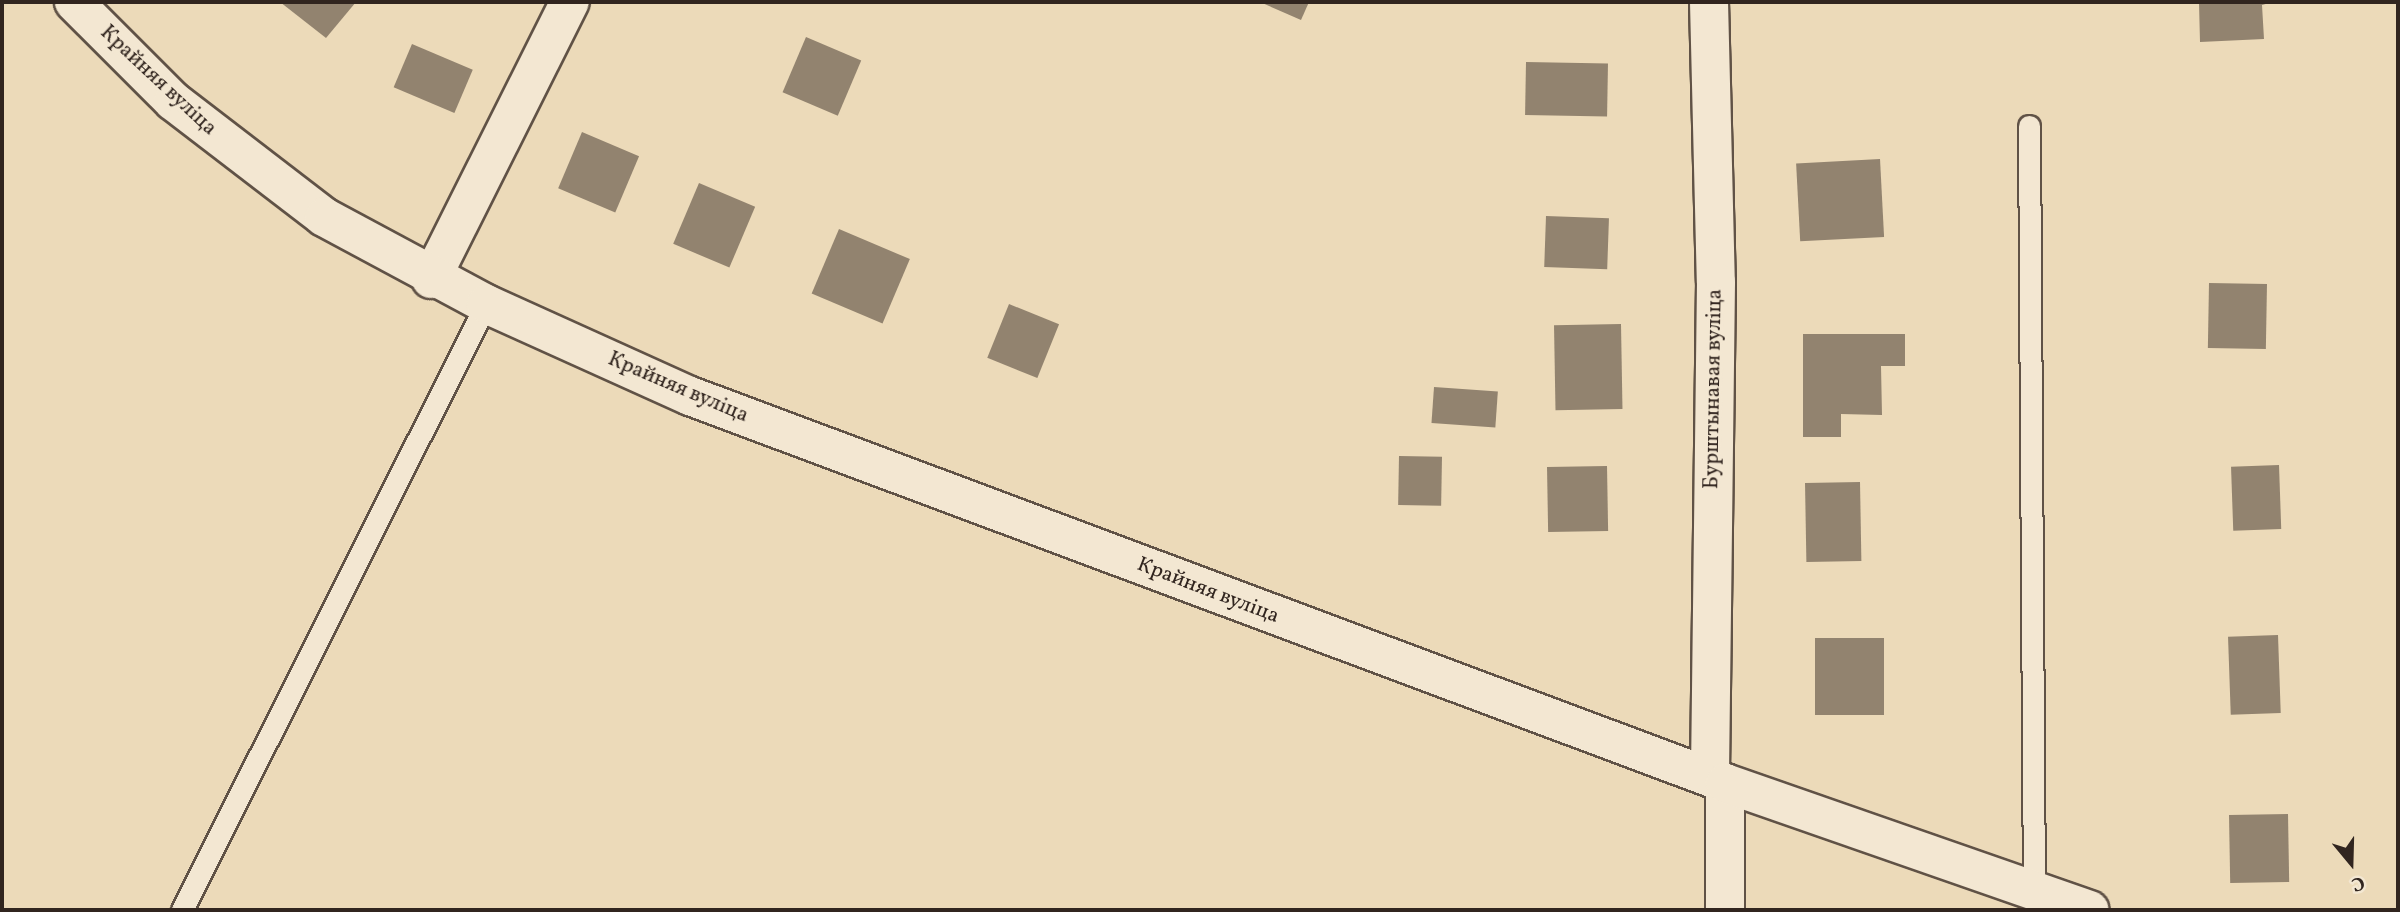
<!DOCTYPE html>
<meta charset="utf-8">
<style>
body{margin:0}
#map{position:relative;width:2400px;height:912px;overflow:hidden;background:#ecdab9;font-family:Vollkorn,serif}
div>[style]{position:absolute}
.building>*{inset:0;background:#92836f;transform-origin:0 0}
.roads{filter:drop-shadow(2px 0 #605246) drop-shadow(-2px 0 #605246) drop-shadow(0 2px #605246) drop-shadow(0 -2px #605246)}
.lane>*{height:21px;margin:-10.5px;padding:0 10.5px;transform-origin:10.5px;border-radius:10.5px;background:#f3e7d2}
.street>*{height:38px;margin:-19px;padding:0 19px;transform-origin:19px;border-radius:19px;background:#f3e7d2}
.secondary>*{height:38px;margin:-19px;padding:0 19px;transform-origin:19px;border-radius:19px;background:#f3e7d2}
span{translate:-50% -50%;white-space:nowrap;text-align:center;line-height:1.15;-webkit-text-stroke:6px #f3e7d2;paint-order:stroke}
.street-label{font-size:21px;color:#31251f}
.frame{position:absolute;inset:0;border:4px solid #31251f;pointer-events:none}
.north{position:absolute;left:2316px;top:828px;width:70px;height:70px;-webkit-text-stroke:5px #f3e7d2;paint-order:stroke;rotate:161deg;font-size:19px;font-weight:700;line-height:28px;text-align:center;color:#31251f}
.north::after{content:'';display:block;margin:auto;width:24px;height:32px;background:#31251f;clip-path:polygon(50% 0,100% 100%,50% 72%,0 100%)}
</style>
<div id="map">
<div class="building">
<div style="clip-path:polygon(280px 2px,356px 2px,326px 38px)"></div>
<div style="clip-path:polygon(1260px 2px,1309px 2px,1301px 20px)"></div>
<div style="clip-path:polygon(2273px 2px,2262px 5px,2264px 39px,2200px 42px,2199px 3px)"></div>
<div style="left:806px;top:37px;width:60px;height:60px;rotate:23deg"></div>
<div style="left:412px;top:44px;width:66px;height:47px;rotate:23deg"></div>
<div style="left:1526px;top:62px;width:82px;height:53px;rotate:1deg"></div>
<div style="left:582px;top:132px;width:62px;height:61px;rotate:23deg"></div>
<div style="left:1880px;top:159px;width:78px;height:84px;rotate:87deg"></div>
<div style="left:699px;top:183px;width:61px;height:66px;rotate:23deg"></div>
<div style="left:1546px;top:216px;width:63px;height:51px;rotate:2deg"></div>
<div style="left:839px;top:229px;width:77px;height:70px;rotate:23deg"></div>
<div style="left:2209px;top:283px;width:58px;height:65px;rotate:1deg"></div>
<div style="left:1009px;top:304px;width:54px;height:58px;rotate:22deg"></div>
<div style="left:1621px;top:324px;width:85px;height:67px;rotate:89deg"></div>
<div style="clip-path:polygon(1803px 334px,1905px 334px,1905px 366px,1881px 366px,1882px 415px,1841px 414px,1841px 437px,1803px 437px)"></div>
<div style="left:1434px;top:387px;width:64px;height:36px;rotate:4deg"></div>
<div style="left:1399px;top:456px;width:43px;height:49px;rotate:1deg"></div>
<div style="left:2279px;top:465px;width:64px;height:48px;rotate:88deg"></div>
<div style="left:1607px;top:466px;width:65px;height:60px;rotate:89deg"></div>
<div style="left:1860px;top:482px;width:79px;height:55px;rotate:89deg"></div>
<div style="left:2278px;top:635px;width:78px;height:50px;rotate:88deg"></div>
<div style="left:1815px;top:638px;width:69px;height:77px"></div>
<div style="left:2288px;top:814px;width:68px;height:59px;rotate:89deg"></div>
</div>
<div class="roads">
<div class="lane">
<div style="left:2029px;top:126px;width:764px;rotate:89.63deg"></div>
<div style="left:182px;top:910px;width:678px;rotate:-63.36deg"></div>
</div>
<div class="street">
<div style="left:1709px;top:2px;width:280px;rotate:88.6deg"></div>
<div style="left:1716px;top:282px;width:495px;rotate:90.7deg"></div>
<div style="left:431px;top:279px;width:310px;rotate:-63.4deg"></div>
<div style="left:1725px;top:910px;width:127px;rotate:-90deg"></div>
</div>
<div class="secondary">
<div style="left:74px;top:2px;width:140px;rotate:45deg"></div>
<div style="left:173px;top:101px;width:190px;rotate:37.5deg"></div>
<div style="left:324px;top:217px;width:184px;rotate:28.2deg"></div>
<div style="left:486px;top:304px;width:224px;rotate:24.3deg"></div>
<div style="left:690px;top:396px;width:1105px;rotate:20.5deg"></div>
<div style="left:1725px;top:783px;width:386px;rotate:19.2deg"></div>
</div>
</div>
<div class="street-label">
<span style="left:158px;top:81px;rotate:43deg">Крайняя вуліца</span>
<span style="left:678px;top:388px;rotate:23deg">Крайняя вуліца</span>
<span style="left:1714px;top:389px;rotate:-89deg">Бурштынавая вуліца</span>
<span style="left:1208px;top:591px;rotate:21deg">Крайняя вуліца</span>
</div>
<div class="frame"></div>
<div class="north">С</div>
</div>
